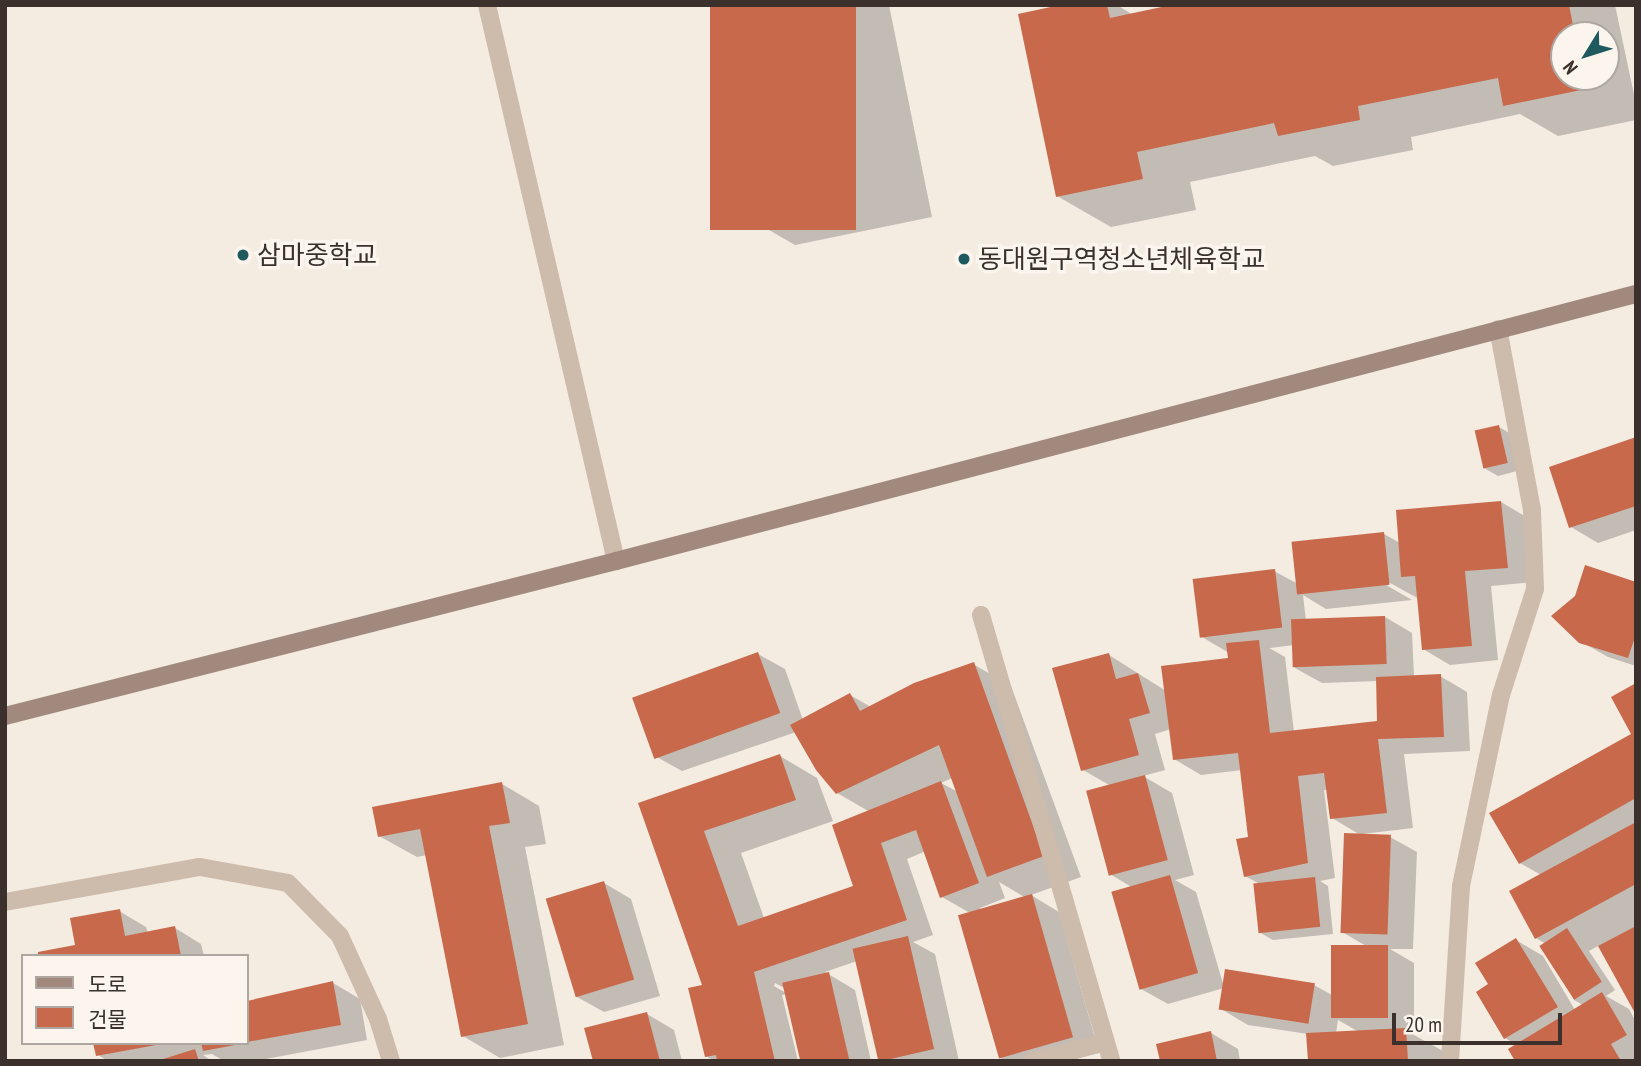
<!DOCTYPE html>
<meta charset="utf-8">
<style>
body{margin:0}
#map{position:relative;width:1641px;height:1066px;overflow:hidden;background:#f4ebe1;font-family:"PT Sans Narrow","Noto Sans KR",sans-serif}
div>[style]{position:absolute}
.shadow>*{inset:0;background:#0003}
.building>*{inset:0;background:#c8694b;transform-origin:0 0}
.lane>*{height:18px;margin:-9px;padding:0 9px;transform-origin:9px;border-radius:9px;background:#cdbbac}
.street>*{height:18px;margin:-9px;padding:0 9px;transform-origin:9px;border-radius:9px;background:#cdbbac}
.secondary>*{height:18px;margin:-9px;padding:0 9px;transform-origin:9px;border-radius:9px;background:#a18a7d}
.dots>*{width:19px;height:19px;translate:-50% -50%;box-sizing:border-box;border:4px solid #fbf5ee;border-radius:50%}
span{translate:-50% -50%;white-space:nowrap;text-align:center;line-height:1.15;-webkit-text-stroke:7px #fbf5ee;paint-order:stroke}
.poi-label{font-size:26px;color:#3b302b}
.left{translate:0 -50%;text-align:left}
.frame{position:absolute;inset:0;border:7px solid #3b302b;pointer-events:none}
.legend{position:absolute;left:21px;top:954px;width:228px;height:91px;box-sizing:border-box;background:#fbf5ee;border:2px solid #aea6a0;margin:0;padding:9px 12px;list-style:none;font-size:21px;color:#3b302b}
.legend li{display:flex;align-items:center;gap:14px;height:35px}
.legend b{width:35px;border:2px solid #aea6a0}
.north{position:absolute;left:1550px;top:21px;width:70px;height:70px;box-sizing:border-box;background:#fbf5ee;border:2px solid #aea6a0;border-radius:50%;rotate:232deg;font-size:19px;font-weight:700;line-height:28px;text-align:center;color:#3b302b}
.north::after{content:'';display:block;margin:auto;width:24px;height:32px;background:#1f5a5e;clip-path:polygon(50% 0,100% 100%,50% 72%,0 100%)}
.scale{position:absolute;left:1392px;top:1013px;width:170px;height:32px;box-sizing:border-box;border:4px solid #3b302b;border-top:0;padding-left:9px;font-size:21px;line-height:24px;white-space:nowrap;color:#3b302b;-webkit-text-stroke:5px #fbf5ee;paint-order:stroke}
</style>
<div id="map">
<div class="shadow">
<div style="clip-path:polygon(712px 5px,889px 5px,932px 217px,795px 245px,757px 223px)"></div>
<div style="clip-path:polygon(evenodd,1069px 5px,1117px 5px,1133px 15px,1180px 5px,1615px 5px,1636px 104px,1636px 120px,1558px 136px,1520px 114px,1411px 137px,1413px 150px,1333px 166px,1315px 156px,1190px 182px,1196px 210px,1111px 227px,1057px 196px,1069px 5px,1564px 35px,1606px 35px,1606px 77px,1564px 77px,1564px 35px)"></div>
<div style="clip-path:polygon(1499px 427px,1513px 435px,1521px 470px,1498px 476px,1484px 468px)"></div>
<div style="clip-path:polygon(1636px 439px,1636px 530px,1598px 543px,1571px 527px)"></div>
<div style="clip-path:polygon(evenodd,1501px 502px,1528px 518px,1535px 582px,1491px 586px,1498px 660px,1450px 665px,1423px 649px,1419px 599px,1383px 579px,1381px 582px,1412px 600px,1326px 609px,1303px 595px,1306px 621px,1385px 617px,1412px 633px,1414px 677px,1440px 676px,1467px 692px,1470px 751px,1404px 754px,1413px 828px,1362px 834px,1390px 837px,1417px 852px,1413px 949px,1390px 949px,1414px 963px,1414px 1035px,1443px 1051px,1443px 1061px,1310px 1061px,1308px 1034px,1248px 1025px,1221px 1009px,1224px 988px,1168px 1004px,1141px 989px,1133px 888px,1110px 874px,1111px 786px,1083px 770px,1109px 655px,1166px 691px,1230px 659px,1229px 653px,1202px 637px,1274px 571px,1298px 584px,1384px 534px,1400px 543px,1501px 502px,1294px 645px,1295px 668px,1322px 683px,1378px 681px,1379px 723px,1294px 732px,1285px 657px,1269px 648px,1294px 645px,1501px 502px,1171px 729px,1174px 759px,1201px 775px,1242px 770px,1250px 838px,1245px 876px,1258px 883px,1259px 932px,1273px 940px,1333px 934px,1328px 886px,1320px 881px,1335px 878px,1324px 790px,1328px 790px,1332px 818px,1362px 836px,1342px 932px,1368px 947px,1332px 995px,1314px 985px,1224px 987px,1196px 892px,1175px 880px,1194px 875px,1172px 793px,1143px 776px,1165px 770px,1155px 734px,1171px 729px,1501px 502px,1338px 1020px,1359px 1032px,1336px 1033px,1338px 1020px)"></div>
<div style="clip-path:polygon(1636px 584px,1636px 666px,1608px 657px,1580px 641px)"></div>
<div style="clip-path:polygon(evenodd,758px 654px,785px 669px,803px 720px,850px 695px,871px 707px,973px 664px,1011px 686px,1081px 877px,1031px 895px,1059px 912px,1099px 1052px,1069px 1061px,1006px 1061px,1000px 1058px,970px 913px,942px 897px,926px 851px,907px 859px,933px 935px,913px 942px,935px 954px,959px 1061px,881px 1061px,857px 961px,825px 972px,855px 990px,871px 1061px,802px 1061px,787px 994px,782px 995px,798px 1061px,714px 1061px,706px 1056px,706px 986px,641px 804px,780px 756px,817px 778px,833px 821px,741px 853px,764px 918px,856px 887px,870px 812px,837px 793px,796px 732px,682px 771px,655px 756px,758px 654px,952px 778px,958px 792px,941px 783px,952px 778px,758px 654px,999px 882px,1026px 898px,981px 910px,980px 908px,1005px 898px,999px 882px,758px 654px,775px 983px,786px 989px,786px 993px,774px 986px,775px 983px)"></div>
<div style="clip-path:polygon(1636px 685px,1636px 1011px,1600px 945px,1589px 951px,1615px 990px,1606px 996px,1629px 1009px,1636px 1022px,1636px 1061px,1517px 1061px,1517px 1045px,1505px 1038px,1516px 940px,1543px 956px,1575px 1010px,1583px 1005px,1574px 1000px,1546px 944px,1536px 938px,1541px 875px,1520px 863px,1634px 734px)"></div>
<div style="clip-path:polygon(502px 784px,539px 806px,546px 844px,525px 847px,564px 1045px,500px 1058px,463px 1036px,427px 855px,417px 857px,379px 836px)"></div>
<div style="clip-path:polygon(604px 883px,631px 899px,660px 996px,604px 1012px,577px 997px)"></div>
<div style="clip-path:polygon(119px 911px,146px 927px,148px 933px,175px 928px,201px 944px,204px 956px,40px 956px,77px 946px)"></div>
<div style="clip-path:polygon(333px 983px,360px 999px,367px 1040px,255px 1061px,224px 1061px,212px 1054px,203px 1055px,212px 1061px,108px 1061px,98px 1055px,95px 1043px,247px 1043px,247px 1003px)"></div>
<div style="clip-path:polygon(647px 1014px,674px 1030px,682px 1061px,595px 1061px)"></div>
<div style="clip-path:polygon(1211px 1033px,1238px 1049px,1240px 1061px,1162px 1061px)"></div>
</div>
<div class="building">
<div style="left:710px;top:5px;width:146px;height:225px"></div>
<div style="clip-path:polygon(1060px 5px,1107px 5px,1110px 18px,1171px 5px,1569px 5px,1575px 35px,1564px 35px,1564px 77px,1584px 77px,1586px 89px,1503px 106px,1498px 78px,1358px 106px,1360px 120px,1278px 136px,1274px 123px,1137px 152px,1143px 179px,1056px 197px,1018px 14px)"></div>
<div style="left:1499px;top:425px;width:39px;height:25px;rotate:77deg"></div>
<div style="clip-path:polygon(1636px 437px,1636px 506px,1569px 528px,1549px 467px)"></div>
<div style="clip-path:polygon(1501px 501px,1508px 568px,1465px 571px,1472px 646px,1422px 650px,1415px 576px,1401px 577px,1396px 510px)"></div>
<div style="left:1384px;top:532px;width:53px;height:93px;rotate:84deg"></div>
<div style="clip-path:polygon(1585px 565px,1636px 582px,1636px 634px,1628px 658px,1579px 643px,1551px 616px,1575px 596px)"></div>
<div style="left:1275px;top:569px;width:59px;height:83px;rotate:83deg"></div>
<div style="left:1385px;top:616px;width:48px;height:94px;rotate:88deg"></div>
<div style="clip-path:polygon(1259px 640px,1270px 733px,1377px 721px,1376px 677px,1441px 674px,1444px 737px,1378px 739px,1387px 813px,1330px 819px,1324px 773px,1298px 776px,1308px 863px,1244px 877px,1236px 839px,1248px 837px,1238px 753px,1173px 760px,1161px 666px,1228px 658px,1226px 643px)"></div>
<div style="left:758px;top:652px;width:65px;height:134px;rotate:70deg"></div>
<div style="clip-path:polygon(1109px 653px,1116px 679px,1138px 673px,1150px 713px,1129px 719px,1139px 755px,1081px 771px,1052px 668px)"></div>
<div style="clip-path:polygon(974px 662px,1044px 856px,987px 877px,939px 745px,836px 794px,816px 770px,790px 725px,850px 693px,860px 711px,914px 683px)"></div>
<div style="clip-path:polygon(1636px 683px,1636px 798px,1519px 864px,1489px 813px,1631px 734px,1611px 697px)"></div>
<div style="clip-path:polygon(780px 754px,796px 800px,704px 831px,738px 926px,853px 886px,832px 825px,941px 781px,979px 883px,940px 898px,916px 830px,881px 843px,907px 920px,754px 972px,775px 1061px,717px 1061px,716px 1055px,705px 1057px,688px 988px,702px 985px,638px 803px)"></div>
<div style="left:1145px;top:775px;width:88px;height:61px;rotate:75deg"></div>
<div style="clip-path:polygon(502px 782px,510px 823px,489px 826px,528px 1024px,461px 1037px,420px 829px,378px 837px,372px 807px)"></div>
<div style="clip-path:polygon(1636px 822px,1636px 884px,1535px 939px,1509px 891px)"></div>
<div style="left:1344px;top:833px;width:47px;height:100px;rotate:2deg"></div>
<div style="left:1170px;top:875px;width:102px;height:61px;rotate:74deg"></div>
<div style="left:1315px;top:877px;width:50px;height:62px;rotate:84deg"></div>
<div style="left:604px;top:881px;width:103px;height:61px;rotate:73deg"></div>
<div style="left:1032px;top:894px;width:149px;height:77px;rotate:74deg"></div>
<div style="clip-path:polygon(120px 909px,125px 936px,175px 926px,181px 956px,38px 956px,38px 952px,75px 945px,70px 918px)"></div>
<div style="clip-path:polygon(1636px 926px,1636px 1015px,1598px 946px)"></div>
<div style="left:1567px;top:928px;width:64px;height:33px;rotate:57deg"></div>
<div style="left:908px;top:936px;width:116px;height:57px;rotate:77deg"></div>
<div style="clip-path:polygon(1516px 938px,1558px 1007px,1504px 1039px,1476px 992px,1488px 984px,1475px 963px)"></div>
<div style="left:1331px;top:945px;width:57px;height:73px"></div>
<div style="left:1225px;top:969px;width:91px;height:41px;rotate:9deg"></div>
<div style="left:829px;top:972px;width:91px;height:48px;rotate:77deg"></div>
<div style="clip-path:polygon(333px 981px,341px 1025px,247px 1042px,247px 1001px)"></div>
<div style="clip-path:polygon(1602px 992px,1627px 1035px,1611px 1044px,1621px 1061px,1515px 1061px,1508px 1049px)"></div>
<div style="clip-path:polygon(647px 1012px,660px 1061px,593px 1061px,584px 1028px)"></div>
<div style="clip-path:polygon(1406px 1028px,1408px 1061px,1308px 1061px,1306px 1033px)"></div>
<div style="clip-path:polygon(1211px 1031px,1217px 1061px,1160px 1061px,1156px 1044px)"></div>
<div style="clip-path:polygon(93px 1043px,156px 1043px,156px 1045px,96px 1056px)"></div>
<div style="clip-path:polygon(201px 1043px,235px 1043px,235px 1045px,203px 1051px)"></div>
<div style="clip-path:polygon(195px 1049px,199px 1061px,160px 1061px,160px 1060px)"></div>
</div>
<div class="lane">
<div style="left:5px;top:902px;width:198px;rotate:-10.2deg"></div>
<div style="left:200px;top:867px;width:89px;rotate:10.3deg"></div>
<div style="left:288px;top:883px;width:74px;rotate:45.5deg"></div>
<div style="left:340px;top:936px;width:91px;rotate:65.4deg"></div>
<div style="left:378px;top:1019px;width:44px;rotate:72.8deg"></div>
<div style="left:1033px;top:1061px;width:75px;rotate:-14.6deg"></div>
</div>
<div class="street">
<div style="left:487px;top:5px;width:571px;rotate:76.94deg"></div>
<div style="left:981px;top:615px;width:465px;rotate:73.7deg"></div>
<div style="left:1450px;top:1061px;width:175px;rotate:-86.4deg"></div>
<div style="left:1461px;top:886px;width:195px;rotate:-78.2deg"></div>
<div style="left:1501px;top:695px;width:111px;rotate:-72.2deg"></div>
<div style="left:1535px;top:589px;width:79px;rotate:-92.2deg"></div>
<div style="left:1532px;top:510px;width:184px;rotate:-100.6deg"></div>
</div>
<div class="secondary">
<div style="left:5px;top:716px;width:630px;rotate:-14.23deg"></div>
<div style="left:616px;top:561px;width:1054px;rotate:-14.67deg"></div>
</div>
<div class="dots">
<div style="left:243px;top:255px;background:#1f5a5e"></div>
<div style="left:964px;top:259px;background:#1f5a5e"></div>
</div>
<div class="poi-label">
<span class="left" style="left:257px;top:255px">삼마중학교</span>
<span class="left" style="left:978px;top:259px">동대원구역청소년체육학교</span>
</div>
<div class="frame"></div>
<ul class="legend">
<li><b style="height:9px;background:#a18a7d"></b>도로</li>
<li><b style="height:19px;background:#c8694b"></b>건물</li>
</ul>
<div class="north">N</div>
<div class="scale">20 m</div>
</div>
